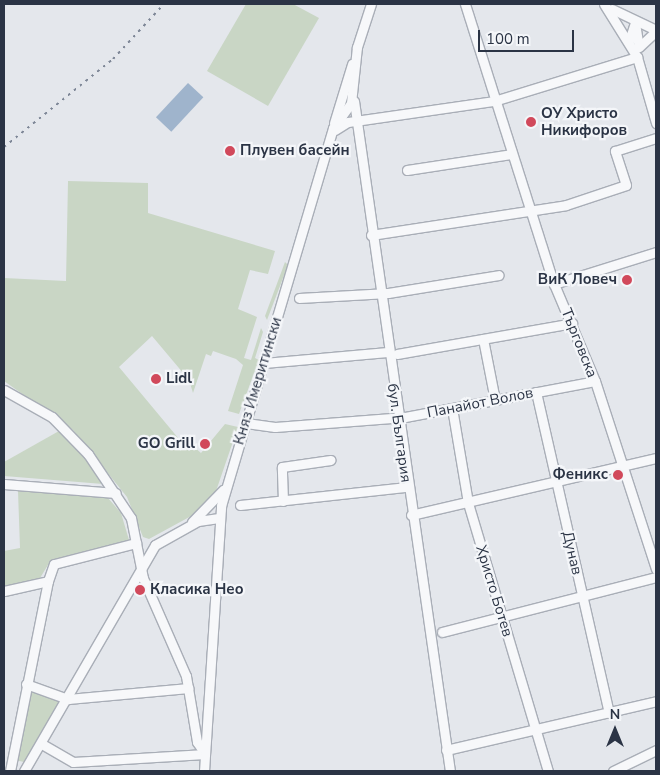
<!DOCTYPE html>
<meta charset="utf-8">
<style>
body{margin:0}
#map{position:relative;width:660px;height:775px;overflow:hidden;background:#e4e7ec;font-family:"Nunito Sans",sans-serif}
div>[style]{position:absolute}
.green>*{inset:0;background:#c9d6c5}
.water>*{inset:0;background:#9fb4cc;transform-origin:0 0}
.roads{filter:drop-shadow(1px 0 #a9aeb7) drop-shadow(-1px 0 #a9aeb7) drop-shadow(0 1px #a9aeb7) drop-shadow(0 -1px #a9aeb7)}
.minor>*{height:9px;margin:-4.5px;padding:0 4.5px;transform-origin:4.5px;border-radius:4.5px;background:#f7f8fa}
.rail>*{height:2px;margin-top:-1px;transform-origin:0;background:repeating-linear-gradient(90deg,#7d8696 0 2.5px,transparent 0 7.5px)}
.dots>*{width:14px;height:14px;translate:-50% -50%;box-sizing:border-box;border:2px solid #f4f6f9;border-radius:50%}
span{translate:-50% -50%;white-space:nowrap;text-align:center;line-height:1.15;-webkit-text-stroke:4.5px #f4f6f9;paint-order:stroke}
.poi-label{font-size:15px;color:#2b3445;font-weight:700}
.left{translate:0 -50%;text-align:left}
.right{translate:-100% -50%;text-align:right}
.street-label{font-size:15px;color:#2b3445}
.frame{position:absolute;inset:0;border:5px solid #2b3445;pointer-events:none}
.north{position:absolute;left:590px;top:705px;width:50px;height:50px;-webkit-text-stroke:4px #f4f6f9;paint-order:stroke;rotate:0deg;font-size:14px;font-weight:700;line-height:20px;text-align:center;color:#2b3445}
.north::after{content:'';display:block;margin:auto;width:18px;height:22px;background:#2b3445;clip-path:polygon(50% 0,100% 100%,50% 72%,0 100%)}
.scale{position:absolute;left:478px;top:30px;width:96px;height:22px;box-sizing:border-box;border:2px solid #2b3445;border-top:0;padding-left:6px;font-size:15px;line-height:18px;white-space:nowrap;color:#2b3445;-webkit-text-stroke:4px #f4f6f9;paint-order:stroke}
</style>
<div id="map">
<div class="green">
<div style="clip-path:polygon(246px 4px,293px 4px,319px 18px,268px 106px,207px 71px)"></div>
<div style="clip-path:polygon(68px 181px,148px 183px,148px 213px,275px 251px,268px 274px,250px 270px,238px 309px,257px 317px,244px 358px,251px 360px,261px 328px,263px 332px,255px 358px,259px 360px,239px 414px,228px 411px,243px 365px,236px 359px,213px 351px,211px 356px,206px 354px,193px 393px,189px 380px,152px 336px,119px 367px,189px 451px,193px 446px,201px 453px,225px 424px,238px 427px,215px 494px,193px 515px,149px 539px,143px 537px,127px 497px,73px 430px,4px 381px,4px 278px,66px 281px)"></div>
<div style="clip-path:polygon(285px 262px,288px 265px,267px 320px,265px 316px)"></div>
<div style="clip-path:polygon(59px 431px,84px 455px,103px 484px,4px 476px,4px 462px)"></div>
<div style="clip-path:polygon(18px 491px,108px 498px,121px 513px,129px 540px,51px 560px,40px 578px,4px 587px,4px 551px,20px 548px)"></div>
<div style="clip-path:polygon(29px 689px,61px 700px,24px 762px,15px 760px)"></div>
</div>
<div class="water">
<div style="left:188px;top:83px;width:21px;height:47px;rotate:43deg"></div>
</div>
<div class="roads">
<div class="minor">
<div style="left:465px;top:4px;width:294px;rotate:72.4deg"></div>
<div style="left:554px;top:284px;width:105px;rotate:67.1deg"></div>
<div style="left:595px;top:381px;width:198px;rotate:72deg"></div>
<div style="left:604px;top:4px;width:62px;rotate:58.1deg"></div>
<div style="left:637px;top:57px;width:69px;rotate:73.9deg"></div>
<div style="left:612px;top:9px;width:49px;rotate:25.5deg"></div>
<div style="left:629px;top:41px;width:19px;rotate:-72deg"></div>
<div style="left:635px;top:23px;width:24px;rotate:81deg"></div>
<div style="left:639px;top:47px;width:23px;rotate:-43deg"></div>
<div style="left:354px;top:101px;width:677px;rotate:81.85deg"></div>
<div style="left:334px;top:123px;width:62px;rotate:-73deg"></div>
<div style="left:335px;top:130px;width:15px;rotate:-32deg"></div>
<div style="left:348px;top:122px;width:148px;rotate:-8.2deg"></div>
<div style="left:494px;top:101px;width:150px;rotate:-17.1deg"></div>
<div style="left:407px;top:170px;width:105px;rotate:-8.7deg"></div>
<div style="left:371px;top:235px;width:197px;rotate:-8.7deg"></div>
<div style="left:566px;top:205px;width:63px;rotate:-18.4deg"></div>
<div style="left:626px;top:185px;width:36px;rotate:-108deg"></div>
<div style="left:615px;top:151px;width:43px;rotate:-17.6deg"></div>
<div style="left:554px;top:284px;width:107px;rotate:-17.4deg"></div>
<div style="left:299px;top:298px;width:89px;rotate:-3.2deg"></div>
<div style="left:388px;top:293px;width:112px;rotate:-9.2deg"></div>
<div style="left:483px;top:339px;width:62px;rotate:78.9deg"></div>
<div style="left:397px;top:354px;width:178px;rotate:-10deg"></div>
<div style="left:264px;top:363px;width:124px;rotate:-5.1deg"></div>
<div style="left:4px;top:390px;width:55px;rotate:29.4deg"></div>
<div style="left:52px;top:417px;width:52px;rotate:45.8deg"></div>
<div style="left:88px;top:454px;width:77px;rotate:56.1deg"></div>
<div style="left:131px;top:518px;width:61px;rotate:78.7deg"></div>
<div style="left:143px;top:578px;width:107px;rotate:66.3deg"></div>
<div style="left:186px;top:676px;width:67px;rotate:80.5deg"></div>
<div style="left:197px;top:742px;width:14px;rotate:56deg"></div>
<div style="left:205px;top:754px;width:132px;rotate:176.5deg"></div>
<div style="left:73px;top:762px;width:36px;rotate:-150deg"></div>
<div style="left:536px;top:392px;width:329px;rotate:77.2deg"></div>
<div style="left:452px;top:408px;width:96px;rotate:80.4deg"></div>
<div style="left:468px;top:503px;width:280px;rotate:73.4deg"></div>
<div style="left:246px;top:423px;width:29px;rotate:8deg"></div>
<div style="left:275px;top:427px;width:130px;rotate:-4.4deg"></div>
<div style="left:405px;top:417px;width:193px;rotate:-10.7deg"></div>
<div style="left:4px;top:484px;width:112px;rotate:4.6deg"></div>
<div style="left:283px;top:501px;width:34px;rotate:-92deg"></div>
<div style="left:282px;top:467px;width:49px;rotate:-8.3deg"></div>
<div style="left:240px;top:505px;width:168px;rotate:-6.2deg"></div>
<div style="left:411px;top:515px;width:252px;rotate:-13.1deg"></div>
<div style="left:192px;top:522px;width:45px;rotate:-45.9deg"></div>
<div style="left:4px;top:591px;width:45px;rotate:-12.8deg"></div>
<div style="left:48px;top:581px;width:18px;rotate:-71deg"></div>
<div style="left:54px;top:564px;width:85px;rotate:-14.4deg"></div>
<div style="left:442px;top:632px;width:221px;rotate:-14.4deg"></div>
<div style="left:26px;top:684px;width:45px;rotate:19.7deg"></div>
<div style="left:68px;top:699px;width:121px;rotate:-5.2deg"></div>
<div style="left:446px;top:750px;width:216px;rotate:-13.1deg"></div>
<div style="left:10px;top:771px;width:194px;rotate:-78.7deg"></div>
<div style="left:24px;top:771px;width:261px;rotate:-59.9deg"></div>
<div style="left:155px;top:545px;width:49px;rotate:-29.2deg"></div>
<div style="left:198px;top:521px;width:21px;rotate:-8deg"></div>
<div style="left:204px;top:771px;width:266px;rotate:-86.3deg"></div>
<div style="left:221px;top:506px;width:394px;rotate:-73.5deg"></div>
<div style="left:333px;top:128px;width:31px;rotate:-54deg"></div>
<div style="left:351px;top:103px;width:56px;rotate:-83.9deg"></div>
<div style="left:357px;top:47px;width:45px;rotate:-72deg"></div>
<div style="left:613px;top:771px;width:48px;rotate:-26deg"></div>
</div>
</div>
<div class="rail">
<div style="left:4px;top:147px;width:140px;rotate:-38.9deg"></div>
<div style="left:113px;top:59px;width:75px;rotate:-47.2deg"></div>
</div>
<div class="dots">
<div style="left:531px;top:122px;background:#d1495b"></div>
<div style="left:230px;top:151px;background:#d1495b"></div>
<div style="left:627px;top:280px;background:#d1495b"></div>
<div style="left:156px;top:379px;background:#d1495b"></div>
<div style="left:205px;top:444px;background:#d1495b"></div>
<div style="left:618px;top:475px;background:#d1495b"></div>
<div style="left:140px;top:590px;background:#d1495b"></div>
</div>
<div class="poi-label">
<span class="left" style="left:541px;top:122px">ОУ Христо<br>Никифоров</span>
<span class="left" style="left:240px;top:151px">Плувен басейн</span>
<span class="right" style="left:617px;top:280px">ВиК Ловеч</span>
<span class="left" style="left:166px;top:379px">Lidl</span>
<span class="right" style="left:195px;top:444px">GO Grill</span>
<span class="right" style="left:608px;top:475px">Феникс</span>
<span class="left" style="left:150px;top:590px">Класика Нео</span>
</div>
<div class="street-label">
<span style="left:579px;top:343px;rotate:68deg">Търговска</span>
<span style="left:258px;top:381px;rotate:-73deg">Княз Имеритински</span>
<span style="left:480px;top:403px;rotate:-11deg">Панайот Волов</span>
<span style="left:399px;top:433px;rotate:82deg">бул. България</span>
<span style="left:572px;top:553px;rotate:77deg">Дунав</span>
<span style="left:494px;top:591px;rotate:73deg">Христо Ботев</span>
</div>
<div class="frame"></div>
<div class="north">N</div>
<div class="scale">100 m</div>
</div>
